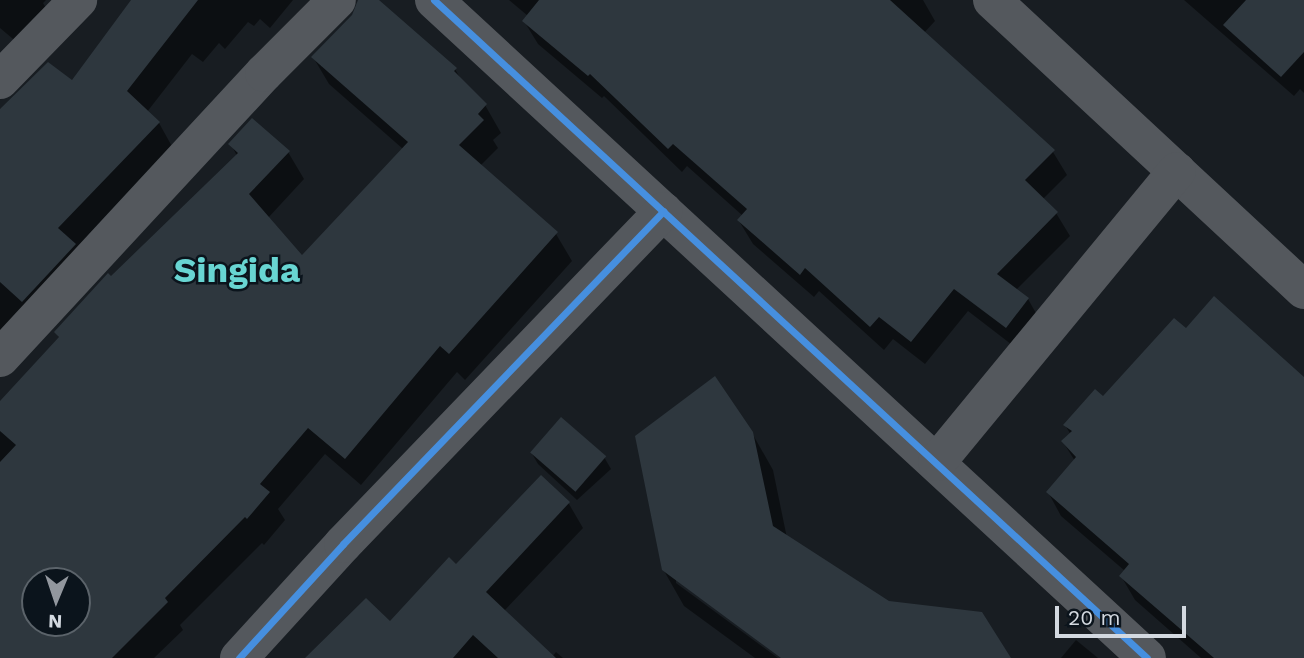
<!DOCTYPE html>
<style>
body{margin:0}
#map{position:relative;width:1304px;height:658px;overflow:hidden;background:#181d22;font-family:"Work Sans",sans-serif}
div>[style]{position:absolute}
.shadow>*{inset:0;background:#0007}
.building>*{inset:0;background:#2e373e;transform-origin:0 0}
.minor>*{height:38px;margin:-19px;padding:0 19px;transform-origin:19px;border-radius:19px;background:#54585d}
.cycleway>*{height:7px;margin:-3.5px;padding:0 3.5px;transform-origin:3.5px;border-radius:3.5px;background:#468fdf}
span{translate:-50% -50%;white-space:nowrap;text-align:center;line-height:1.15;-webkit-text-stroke:5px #0b141c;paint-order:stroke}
.town-label{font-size:35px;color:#68d5d2;font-weight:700}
.north{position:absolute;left:21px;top:567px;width:70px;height:70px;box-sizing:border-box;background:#0b141c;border:2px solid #5b636a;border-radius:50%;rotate:182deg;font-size:19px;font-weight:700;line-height:28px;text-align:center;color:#d3d9e0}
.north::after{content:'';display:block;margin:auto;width:24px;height:32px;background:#92979e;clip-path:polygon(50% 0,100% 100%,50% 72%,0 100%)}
.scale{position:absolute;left:1055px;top:606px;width:131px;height:32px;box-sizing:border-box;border:4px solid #d3d9e0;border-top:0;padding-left:9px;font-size:21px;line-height:24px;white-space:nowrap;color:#d3d9e0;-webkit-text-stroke:5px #0b141c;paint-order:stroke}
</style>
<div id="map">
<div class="shadow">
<div style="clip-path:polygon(0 0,46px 0,43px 3px,52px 18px,25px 49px,0 28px)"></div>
<div style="clip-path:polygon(149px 0,293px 0,270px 28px,260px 19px,254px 26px,248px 22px,225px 49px,219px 43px,203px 62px,192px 54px,147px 112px,159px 123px,174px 150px,0 338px,0 109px,72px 82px)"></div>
<div style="clip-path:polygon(evenodd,359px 0,376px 0,455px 69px,463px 83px,485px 105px,501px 133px,493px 140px,498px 148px,480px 166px,556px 234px,572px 261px,465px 380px,457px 372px,361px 485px,325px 454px,278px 509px,285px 520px,264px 545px,262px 543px,180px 625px,183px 630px,154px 658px,0 658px,0 403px,60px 339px,56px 332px,237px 156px,231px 144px,288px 152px,304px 179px,268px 218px,302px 258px,403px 149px,329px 84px,313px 57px,354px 16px,359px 0,35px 581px,77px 581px,77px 623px,35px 623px,35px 581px)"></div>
<div style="clip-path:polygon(509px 0,923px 0,935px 21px,923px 34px,1053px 152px,1067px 175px,1042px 200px,1056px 213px,1070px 236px,1016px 290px,1028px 299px,1041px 322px,1020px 351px,968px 311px,925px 364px,893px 339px,884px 350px,819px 291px,814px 297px,753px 244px,739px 221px,743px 216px,687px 166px,682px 172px,604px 96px,602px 98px,538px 44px,524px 21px,528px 16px)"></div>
<div style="clip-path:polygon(1184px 0,1304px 0,1304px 93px,1300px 89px,1294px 96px)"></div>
<div style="clip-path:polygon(1187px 331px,1304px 380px,1304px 658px,1201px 658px,1135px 600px,1121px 576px,1125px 571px,1061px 516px,1048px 492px,1075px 461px,1063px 442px,1071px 435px,1065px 425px,1103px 399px)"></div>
<div style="clip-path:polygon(752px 433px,773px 470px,787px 538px,888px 603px,1009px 658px,784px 658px,676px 579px,676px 583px,778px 658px,755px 658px,684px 606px,663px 569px)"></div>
<div style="clip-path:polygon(531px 452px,604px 457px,611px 469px,577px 500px,538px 464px)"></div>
<div style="clip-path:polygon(541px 478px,569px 504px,583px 528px,504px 611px,552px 657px,556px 652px,563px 658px,307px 658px,390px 624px,457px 567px)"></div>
<div style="clip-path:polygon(1076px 640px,1098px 658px,1061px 658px)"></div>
</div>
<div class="building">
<div style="clip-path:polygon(131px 0,198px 0,127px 91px,160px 122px,58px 228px,76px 244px,22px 302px,0 282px,0 109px,48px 62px,72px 80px)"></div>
<div style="clip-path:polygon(evenodd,358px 0,379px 0,457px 68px,454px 71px,487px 104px,478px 114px,484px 120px,459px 145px,558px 232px,449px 354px,440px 346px,345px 459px,308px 428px,260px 484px,270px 492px,247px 519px,245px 517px,165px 598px,168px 602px,112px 658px,0 658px,0 462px,16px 445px,0 431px,0 401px,59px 337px,54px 332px,108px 273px,111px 276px,238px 153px,228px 144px,252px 118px,290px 151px,249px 194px,302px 255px,408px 142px,311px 57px,352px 15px,358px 0,35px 581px,77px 581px,77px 623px,35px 623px,35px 581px)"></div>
<div style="clip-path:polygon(539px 0,890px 0,1055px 150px,1025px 180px,1058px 212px,997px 274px,1029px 298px,1006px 328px,954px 289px,911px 342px,879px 317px,870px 327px,805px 268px,800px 275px,737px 220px,747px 209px,673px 144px,668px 149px,590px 74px,588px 76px,522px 21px)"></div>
<div style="clip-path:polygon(1246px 0,1304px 0,1304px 52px,1281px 77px,1223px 25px)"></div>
<div style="clip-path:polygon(1214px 296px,1304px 377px,1304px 658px,1214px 658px,1119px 576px,1129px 564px,1046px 492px,1076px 457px,1061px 441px,1072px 431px,1063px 425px,1095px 389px,1103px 396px,1174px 318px,1186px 328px)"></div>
<div style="clip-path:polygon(715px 376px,753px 432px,773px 526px,889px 601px,982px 612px,1011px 658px,781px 658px,662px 570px,635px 436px)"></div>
<div style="left:561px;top:417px;width:60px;height:47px;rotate:41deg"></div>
<div style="clip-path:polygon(541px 475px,570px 502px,486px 592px,556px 658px,498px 658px,473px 635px,453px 658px,305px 658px,366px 598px,390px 621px,449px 557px,456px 564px)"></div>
</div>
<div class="minor">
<div style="left:434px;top:0;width:970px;rotate:42.7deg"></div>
<div style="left:992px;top:0;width:426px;rotate:42.9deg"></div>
<div style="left:0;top:80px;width:112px;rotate:-45.7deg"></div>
<div style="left:0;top:358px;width:388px;rotate:-47.2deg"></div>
<div style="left:264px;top:73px;width:103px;rotate:-45deg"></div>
<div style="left:937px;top:462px;width:377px;rotate:-50.5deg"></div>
<div style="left:239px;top:658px;width:154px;rotate:-47.6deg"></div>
<div style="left:343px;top:544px;width:462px;rotate:-46.1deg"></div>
</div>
<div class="cycleway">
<div style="left:434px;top:0;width:970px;rotate:42.7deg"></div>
<div style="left:239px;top:658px;width:154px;rotate:-47.6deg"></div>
<div style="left:343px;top:544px;width:462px;rotate:-46.1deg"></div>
</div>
<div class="town-label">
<span style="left:237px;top:270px">Singida</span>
</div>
<div class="north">N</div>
<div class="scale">20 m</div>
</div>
